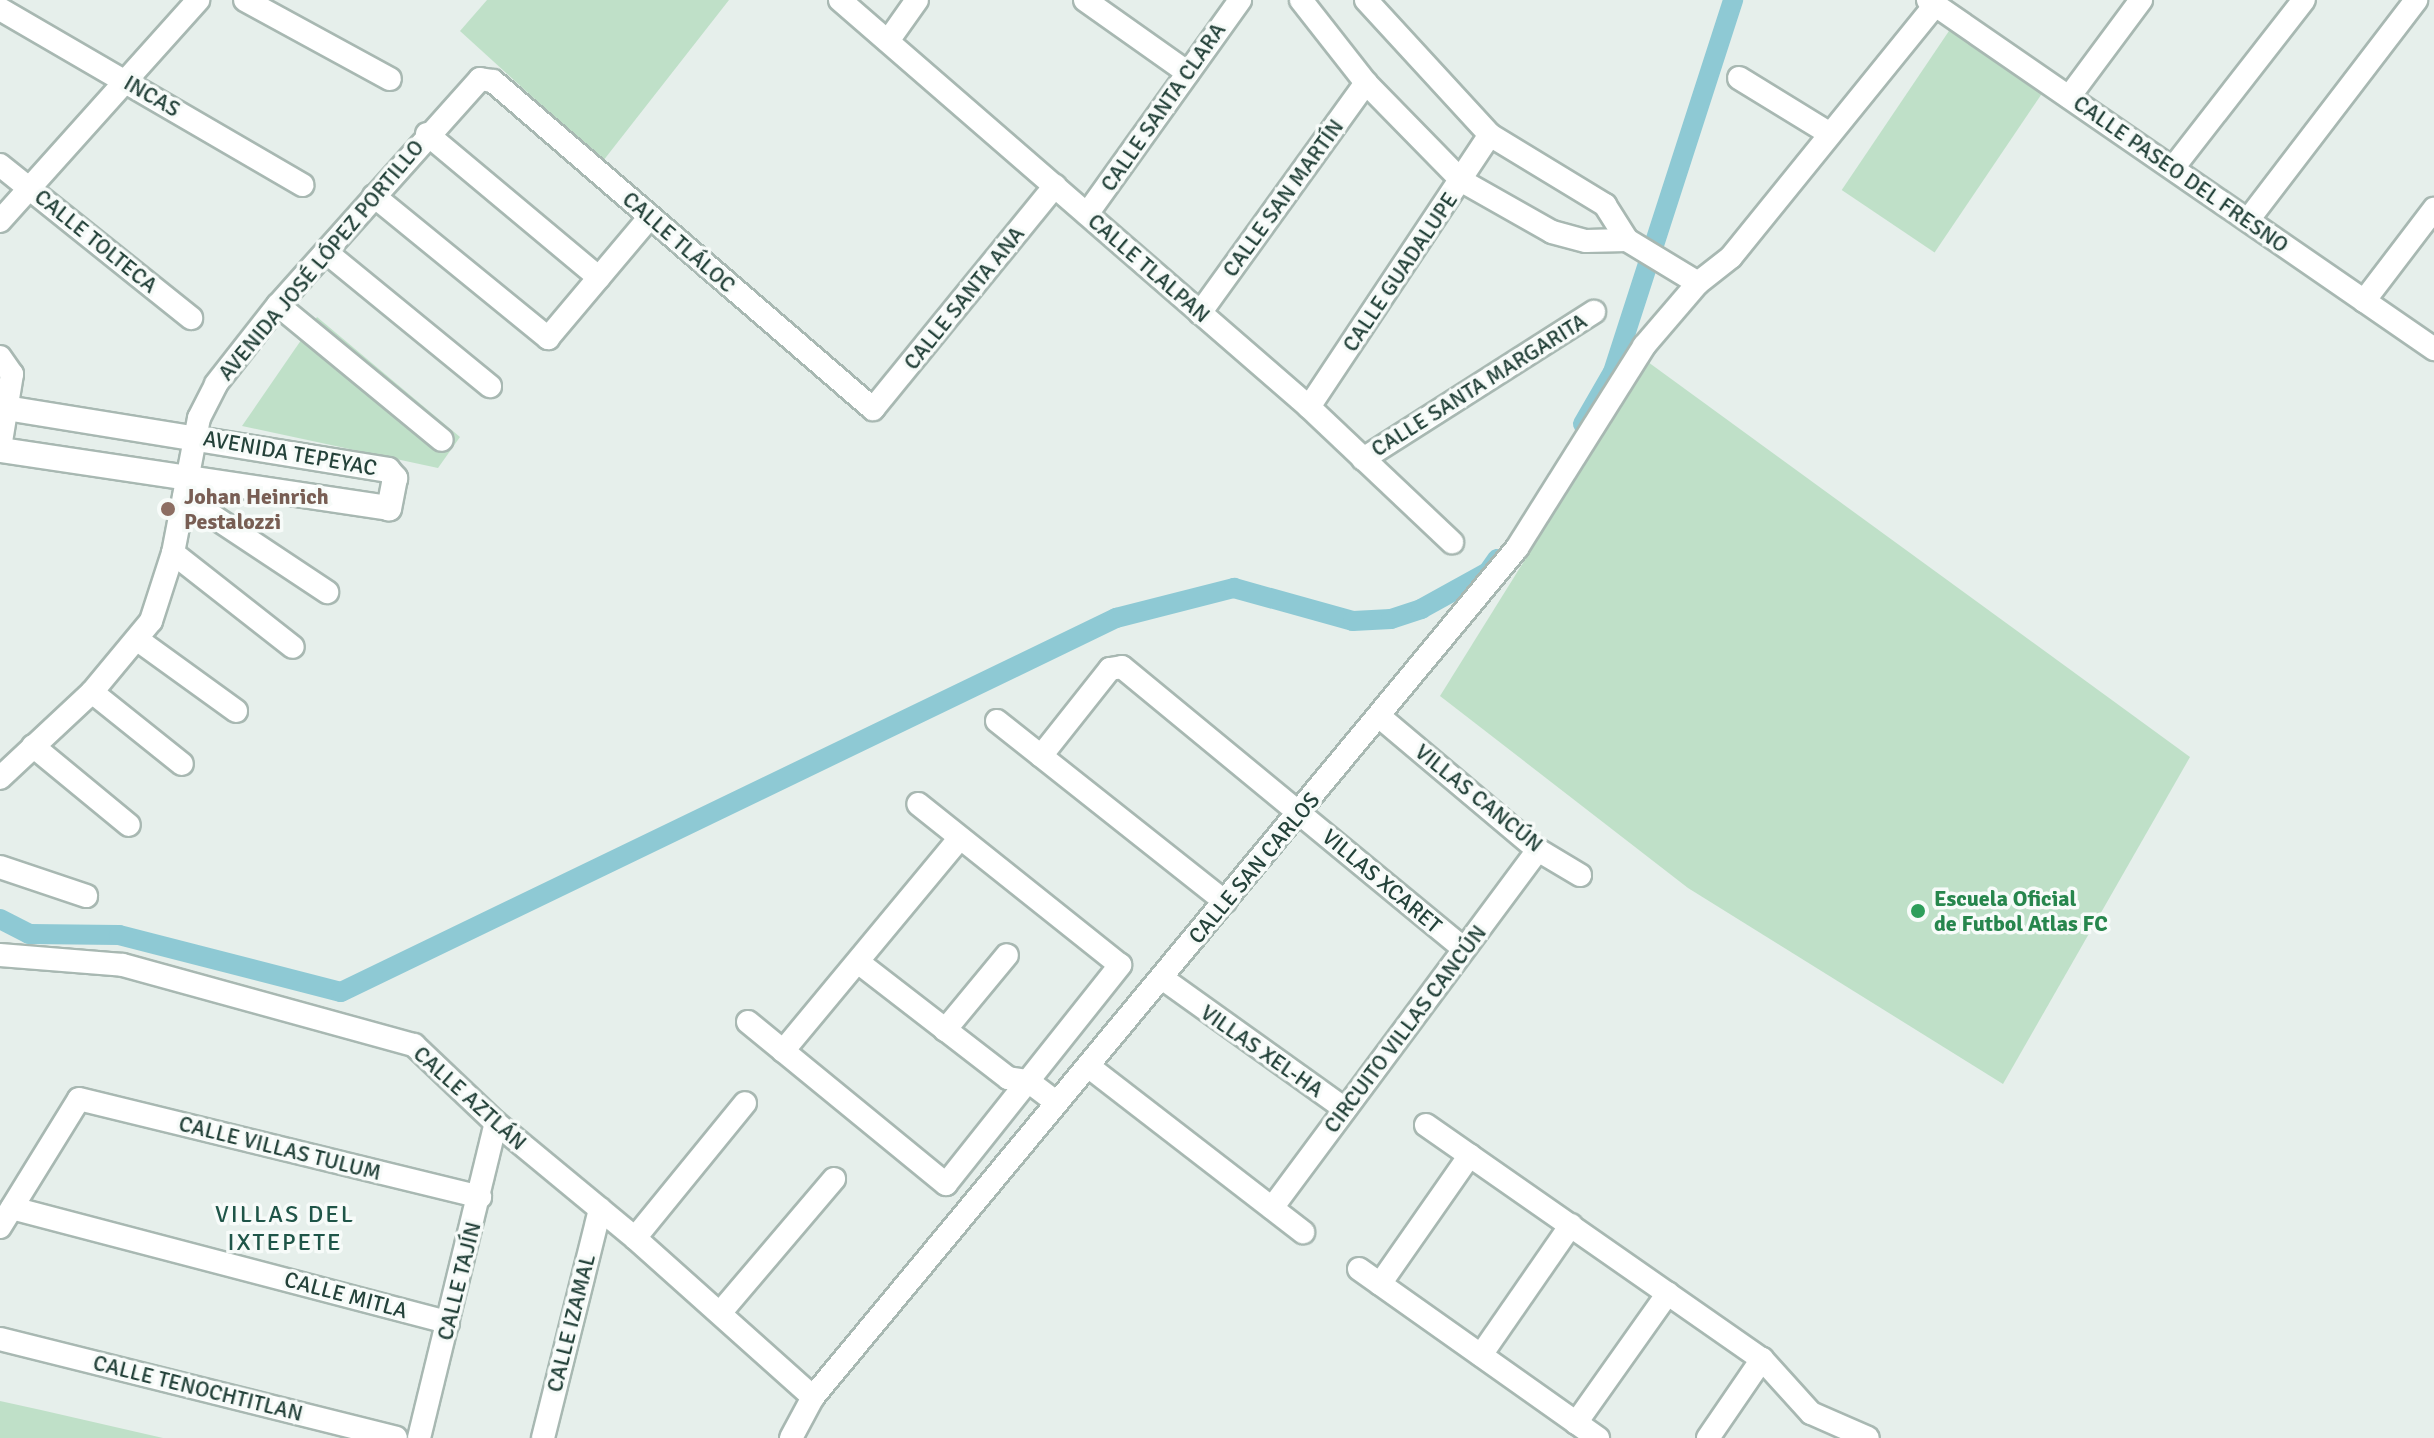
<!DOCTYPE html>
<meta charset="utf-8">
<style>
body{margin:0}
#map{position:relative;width:2434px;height:1438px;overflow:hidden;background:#e6efeb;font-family:Signika,sans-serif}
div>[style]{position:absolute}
.green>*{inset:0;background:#bfe0c8;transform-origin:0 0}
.canal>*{height:20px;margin:-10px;padding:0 10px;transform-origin:10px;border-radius:10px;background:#8ec9d4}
.roads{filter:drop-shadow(2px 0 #a8b8b2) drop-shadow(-2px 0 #a8b8b2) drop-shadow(0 2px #a8b8b2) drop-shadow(0 -2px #a8b8b2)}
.street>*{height:22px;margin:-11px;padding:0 11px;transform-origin:11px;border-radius:11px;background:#fff}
.secondary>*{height:24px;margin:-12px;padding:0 12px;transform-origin:12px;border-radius:12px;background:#fff}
.dots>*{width:22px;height:22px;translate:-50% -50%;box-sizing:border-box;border:4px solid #f7fbf9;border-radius:50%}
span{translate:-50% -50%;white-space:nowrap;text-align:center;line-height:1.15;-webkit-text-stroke:7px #f7fbf9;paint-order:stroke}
.street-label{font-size:22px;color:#24423a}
.education-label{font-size:22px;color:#785e54;font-weight:700}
.left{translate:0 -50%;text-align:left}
.leisure-label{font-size:22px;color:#27864d;font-weight:700}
.neighbourhood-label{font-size:24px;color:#1f5548;letter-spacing:2px}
</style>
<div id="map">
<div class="green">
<div style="clip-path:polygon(487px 0,729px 0,603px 161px,460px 31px)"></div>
<div style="left:1953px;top:25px;width:112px;height:199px;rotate:34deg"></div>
<div style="clip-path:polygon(317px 317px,460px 437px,438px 468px,242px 426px)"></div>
<div style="clip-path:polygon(1648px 362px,2190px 757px,2003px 1084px,1688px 888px,1440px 696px)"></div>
<div style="clip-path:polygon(0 1401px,41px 1410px,163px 1438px,0 1438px)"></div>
</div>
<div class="canal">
<div style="left:1583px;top:424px;width:60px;rotate:-60deg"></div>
<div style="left:1613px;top:372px;width:391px;rotate:-72.1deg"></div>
<div style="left:0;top:919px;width:33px;rotate:27deg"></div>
<div style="left:29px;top:934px;width:90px;rotate:0.6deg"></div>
<div style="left:119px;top:935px;width:229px;rotate:14.4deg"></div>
<div style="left:341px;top:992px;width:861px;rotate:-25.76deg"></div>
<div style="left:1116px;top:618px;width:122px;rotate:-14.3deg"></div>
<div style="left:1234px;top:588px;width:123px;rotate:15.5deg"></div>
<div style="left:1353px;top:621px;width:38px;rotate:-3deg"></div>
<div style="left:1391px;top:619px;width:32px;rotate:-18deg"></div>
<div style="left:1421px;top:609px;width:77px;rotate:-28.9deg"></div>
<div style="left:1488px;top:572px;width:16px;rotate:-55deg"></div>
</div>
<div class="roads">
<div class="street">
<div style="left:245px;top:0;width:165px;rotate:28.6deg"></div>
<div style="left:840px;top:0;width:621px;rotate:40.95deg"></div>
<div style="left:1309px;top:407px;width:197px;rotate:43.4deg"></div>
<div style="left:1085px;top:0;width:126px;rotate:35.3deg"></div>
<div style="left:1301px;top:0;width:105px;rotate:51.9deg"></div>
<div style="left:1366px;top:83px;width:137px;rotate:45.6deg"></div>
<div style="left:1462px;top:181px;width:103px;rotate:29.5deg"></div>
<div style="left:1552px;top:232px;width:35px;rotate:15deg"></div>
<div style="left:1586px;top:241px;width:41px;rotate:-1.4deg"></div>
<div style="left:1366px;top:0;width:183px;rotate:47.4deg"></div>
<div style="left:1490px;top:135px;width:135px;rotate:31.3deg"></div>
<div style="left:1605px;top:205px;width:41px;rotate:57.8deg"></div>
<div style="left:1627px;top:240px;width:83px;rotate:31.2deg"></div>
<div style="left:1698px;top:283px;width:42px;rotate:-38.2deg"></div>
<div style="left:1731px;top:257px;width:324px;rotate:-51deg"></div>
<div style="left:1928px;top:0;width:615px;rotate:34.59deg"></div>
<div style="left:0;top:9px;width:350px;rotate:30.2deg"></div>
<div style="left:888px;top:41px;width:50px;rotate:-54.7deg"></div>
<div style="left:1739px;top:78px;width:103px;rotate:31.5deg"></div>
<div style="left:2069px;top:97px;width:121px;rotate:-53.4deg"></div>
<div style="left:427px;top:134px;width:224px;rotate:39.9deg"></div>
<div style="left:0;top:165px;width:245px;rotate:38.7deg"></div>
<div style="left:2173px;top:168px;width:213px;rotate:-52.1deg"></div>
<div style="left:374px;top:196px;width:225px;rotate:39.2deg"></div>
<div style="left:548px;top:338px;width:157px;rotate:-49.9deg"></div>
<div style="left:1087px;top:214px;width:263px;rotate:-54.4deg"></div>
<div style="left:2248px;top:220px;width:277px;rotate:-52.6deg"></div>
<div style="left:0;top:221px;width:297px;rotate:-48.1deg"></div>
<div style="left:326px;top:252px;width:212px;rotate:39.3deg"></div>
<div style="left:2364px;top:301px;width:116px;rotate:-52.7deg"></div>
<div style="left:278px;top:305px;width:212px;rotate:39.5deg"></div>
<div style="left:1200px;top:313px;width:284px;rotate:-54.2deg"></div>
<div style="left:0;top:357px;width:21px;rotate:55deg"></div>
<div style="left:12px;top:374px;width:75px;rotate:99.2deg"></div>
<div style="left:1309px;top:407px;width:327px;rotate:-56.4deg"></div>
<div style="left:1363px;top:459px;width:274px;rotate:-32.5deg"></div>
<div style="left:184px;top:497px;width:172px;rotate:33.6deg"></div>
<div style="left:173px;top:553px;width:152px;rotate:38.1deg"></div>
<div style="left:138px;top:640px;width:121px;rotate:35.9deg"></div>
<div style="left:92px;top:692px;width:115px;rotate:38.7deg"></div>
<div style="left:1380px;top:717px;width:207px;rotate:40.1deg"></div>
<div style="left:1538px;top:850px;width:49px;rotate:30.8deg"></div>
<div style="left:997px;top:721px;width:291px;rotate:38.4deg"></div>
<div style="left:33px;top:746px;width:124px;rotate:39.5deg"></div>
<div style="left:1041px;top:756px;width:111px;rotate:-51.6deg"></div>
<div style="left:1110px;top:669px;width:12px;rotate:-9deg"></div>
<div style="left:1122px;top:667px;width:443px;rotate:39.5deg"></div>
<div style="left:0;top:778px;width:126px;rotate:-43.1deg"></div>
<div style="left:92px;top:692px;width:92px;rotate:-50.3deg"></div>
<div style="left:151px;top:621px;width:71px;rotate:-72.1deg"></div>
<div style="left:173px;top:553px;width:137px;rotate:-79.1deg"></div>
<div style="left:199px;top:418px;width:38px;rotate:-63deg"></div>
<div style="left:216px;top:384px;width:100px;rotate:-51.9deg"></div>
<div style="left:278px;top:305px;width:303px;rotate:-48.2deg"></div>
<div style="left:480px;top:79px;width:13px;rotate:9deg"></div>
<div style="left:493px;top:81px;width:502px;rotate:40.8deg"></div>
<div style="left:873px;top:409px;width:288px;rotate:-50.8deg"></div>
<div style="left:0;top:867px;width:91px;rotate:18.6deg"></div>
<div style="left:0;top:955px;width:123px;rotate:4.6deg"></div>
<div style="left:123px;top:965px;width:302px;rotate:15.4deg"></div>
<div style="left:414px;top:1045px;width:113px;rotate:43.6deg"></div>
<div style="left:496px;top:1123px;width:180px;rotate:39.6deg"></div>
<div style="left:635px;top:1238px;width:239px;rotate:41.8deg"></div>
<div style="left:858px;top:962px;width:190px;rotate:37.7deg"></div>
<div style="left:1008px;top:1078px;width:20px;rotate:9deg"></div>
<div style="left:1028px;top:1081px;width:36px;rotate:37deg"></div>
<div style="left:1162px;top:978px;width:225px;rotate:35.6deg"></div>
<div style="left:748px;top:1022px;width:256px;rotate:39.3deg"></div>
<div style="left:946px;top:1184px;width:280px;rotate:-51.5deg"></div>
<div style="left:1120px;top:965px;width:258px;rotate:-141.4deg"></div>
<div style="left:945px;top:1030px;width:97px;rotate:-50.4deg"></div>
<div style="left:783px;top:1051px;width:277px;rotate:-50.3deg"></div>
<div style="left:1088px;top:1066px;width:272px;rotate:37.7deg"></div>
<div style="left:1426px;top:1125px;width:409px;rotate:34.9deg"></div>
<div style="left:1762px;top:1359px;width:73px;rotate:47.8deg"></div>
<div style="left:1811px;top:1413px;width:62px;rotate:23.7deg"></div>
<div style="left:12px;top:1208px;width:451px;rotate:14.7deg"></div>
<div style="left:1272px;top:1208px;width:446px;rotate:-53.4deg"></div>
<div style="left:0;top:1227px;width:150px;rotate:-58.3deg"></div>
<div style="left:79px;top:1099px;width:413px;rotate:13.7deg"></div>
<div style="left:635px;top:1238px;width:174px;rotate:-50.8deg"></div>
<div style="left:1359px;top:1269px;width:293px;rotate:35.3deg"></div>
<div style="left:1380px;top:1284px;width:157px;rotate:-55.1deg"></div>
<div style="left:720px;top:1313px;width:176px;rotate:-49.6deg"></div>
<div style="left:0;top:1339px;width:408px;rotate:14deg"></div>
<div style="left:1481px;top:1355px;width:158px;rotate:-55.3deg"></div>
<div style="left:1576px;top:1423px;width:159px;rotate:-54.7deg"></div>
<div style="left:419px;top:1438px;width:324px;rotate:-76.3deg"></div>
<div style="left:543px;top:1438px;width:236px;rotate:-76deg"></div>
<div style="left:791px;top:1438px;width:47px;rotate:-61.8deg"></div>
<div style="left:813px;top:1397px;width:1103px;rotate:-50.33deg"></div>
<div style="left:1517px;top:548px;width:239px;rotate:-57.8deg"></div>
<div style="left:1644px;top:346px;width:83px;rotate:-49.4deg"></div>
<div style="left:1708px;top:1438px;width:96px;rotate:-55.6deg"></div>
</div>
<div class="secondary">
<div style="left:0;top:407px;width:393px;rotate:9.2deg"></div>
<div style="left:388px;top:470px;width:11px;rotate:49deg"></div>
<div style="left:395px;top:478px;width:31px;rotate:101deg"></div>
<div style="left:389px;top:508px;width:393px;rotate:-171.5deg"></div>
</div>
</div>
<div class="dots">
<div style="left:168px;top:509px;background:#8d6e63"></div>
<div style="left:1918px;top:911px;background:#2e9e5b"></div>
</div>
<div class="street-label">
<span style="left:152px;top:96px;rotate:30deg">INCAS</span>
<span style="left:1163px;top:107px;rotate:-55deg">CALLE SANTA CLARA</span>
<span style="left:2181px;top:174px;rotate:35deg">CALLE PASEO DEL FRESNO</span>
<span style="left:1283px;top:198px;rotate:-54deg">CALLE SAN MARTÍN</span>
<span style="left:96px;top:241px;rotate:39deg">CALLE TOLTECA</span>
<span style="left:679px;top:242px;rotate:41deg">CALLE TLÁLOC</span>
<span style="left:321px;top:260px;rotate:-50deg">AVENIDA JOSÉ LÓPEZ PORTILLO</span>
<span style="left:1149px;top:268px;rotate:41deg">CALLE TLALPAN</span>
<span style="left:1400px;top:272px;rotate:-56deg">CALLE GUADALUPE</span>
<span style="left:964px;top:298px;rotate:-51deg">CALLE SANTA ANA</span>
<span style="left:1479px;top:385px;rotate:-32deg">CALLE SANTA MARGARITA</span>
<span style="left:290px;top:453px;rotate:10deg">AVENIDA TEPEYAC</span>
<span style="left:1479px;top:798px;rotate:39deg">VILLAS CANCÚN</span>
<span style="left:1254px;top:868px;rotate:-50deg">CALLE SAN CARLOS</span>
<span style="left:1382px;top:881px;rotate:40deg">VILLAS XCARET</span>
<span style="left:1405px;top:1029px;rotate:-53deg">CIRCUITO VILLAS CANCÚN</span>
<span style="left:1262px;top:1051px;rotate:35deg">VILLAS XEL-HA</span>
<span style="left:470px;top:1098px;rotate:42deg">CALLE AZTLÁN</span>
<span style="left:280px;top:1148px;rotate:14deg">CALLE VILLAS TULUM</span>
<span style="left:459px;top:1281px;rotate:-76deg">CALLE TAJÍN</span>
<span style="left:346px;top:1295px;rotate:15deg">CALLE MITLA</span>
<span style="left:571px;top:1323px;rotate:-76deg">CALLE IZAMAL</span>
<span style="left:198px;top:1388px;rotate:14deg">CALLE TENOCHTITLAN</span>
</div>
<div class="education-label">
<span class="left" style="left:184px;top:509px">Johan Heinrich<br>Pestalozzi</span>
</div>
<div class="leisure-label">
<span class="left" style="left:1934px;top:911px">Escuela Oficial<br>de Futbol Atlas FC</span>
</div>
<div class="neighbourhood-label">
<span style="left:285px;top:1229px">VILLAS DEL<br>IXTEPETE</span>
</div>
</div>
